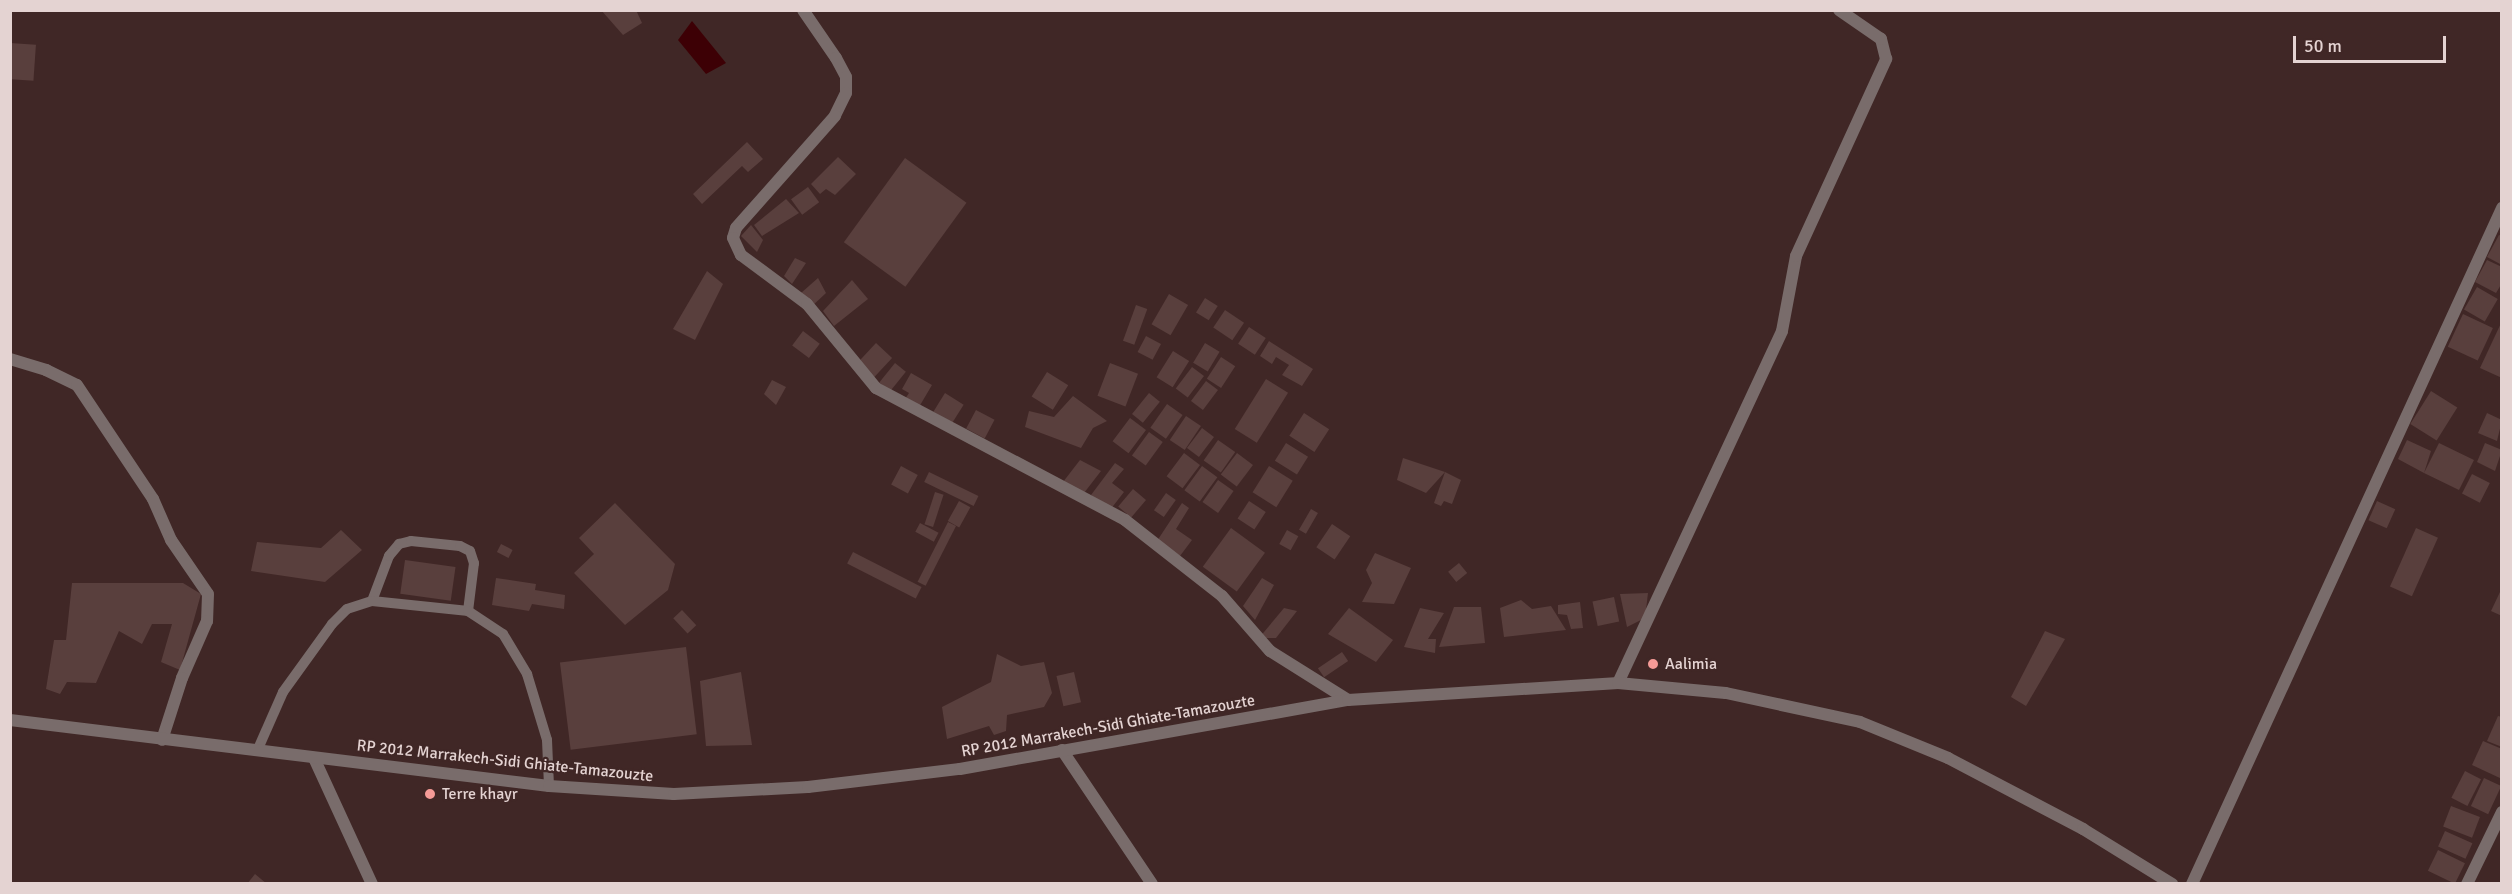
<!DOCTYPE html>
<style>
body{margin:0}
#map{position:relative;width:2512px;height:894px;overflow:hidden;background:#402726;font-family:Signika,sans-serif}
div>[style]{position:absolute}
.water>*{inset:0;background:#3d0005}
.building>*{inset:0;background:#593f3d;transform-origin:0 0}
.service>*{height:10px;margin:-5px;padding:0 5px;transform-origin:5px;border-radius:5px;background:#796c6b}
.minor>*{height:12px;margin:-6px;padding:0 6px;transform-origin:6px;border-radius:6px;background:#796c6b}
.tertiary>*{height:12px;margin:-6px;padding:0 6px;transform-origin:6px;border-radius:6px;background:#796c6b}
.dots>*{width:16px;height:16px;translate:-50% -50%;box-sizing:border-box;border:3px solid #402726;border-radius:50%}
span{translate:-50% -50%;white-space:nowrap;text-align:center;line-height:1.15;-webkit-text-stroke:4.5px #402726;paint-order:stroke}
.poi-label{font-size:16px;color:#e4d3d2}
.left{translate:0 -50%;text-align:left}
.street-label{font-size:16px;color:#e4d3d2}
.frame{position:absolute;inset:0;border:12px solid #e4d3d2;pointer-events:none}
.scale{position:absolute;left:2293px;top:36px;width:153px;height:27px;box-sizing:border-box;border:3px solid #e4d3d2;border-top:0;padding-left:8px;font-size:18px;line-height:21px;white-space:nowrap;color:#e4d3d2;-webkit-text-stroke:4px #402726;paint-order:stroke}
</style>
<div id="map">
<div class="water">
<div style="clip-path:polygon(692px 21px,726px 63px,706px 74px,678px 40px)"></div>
</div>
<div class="building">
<div style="clip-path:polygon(601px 10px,636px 10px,642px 23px,623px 35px)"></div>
<div style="left:10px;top:43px;width:26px;height:36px;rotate:4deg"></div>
<div style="clip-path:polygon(747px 142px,763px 159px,748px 172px,742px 166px,702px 204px,693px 194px)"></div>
<div style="clip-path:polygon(838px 157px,856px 174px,835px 195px,826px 189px,820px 194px,811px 184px)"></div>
<div style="left:905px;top:158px;width:76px;height:104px;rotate:36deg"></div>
<div style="left:808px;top:187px;width:19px;height:21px;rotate:54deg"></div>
<div style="clip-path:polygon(786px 199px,799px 213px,762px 236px,754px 225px)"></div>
<div style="clip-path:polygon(751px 225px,763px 240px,757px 252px,741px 236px)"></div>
<div style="clip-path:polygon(2499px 235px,2502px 236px,2502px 265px,2487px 257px)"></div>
<div style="clip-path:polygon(795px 258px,806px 263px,792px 284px,784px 276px)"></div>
<div style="clip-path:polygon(2487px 260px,2502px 267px,2502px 283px,2496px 293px,2475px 282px)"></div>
<div style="clip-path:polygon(707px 271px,723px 284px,695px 340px,673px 329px)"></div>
<div style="clip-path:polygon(818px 278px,826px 293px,810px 308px,801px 293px)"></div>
<div style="clip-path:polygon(852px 280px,868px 299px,834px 326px,823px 311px)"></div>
<div style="left:2477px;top:287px;width:24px;height:26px;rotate:30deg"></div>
<div style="left:1169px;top:294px;width:22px;height:35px;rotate:30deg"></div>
<div style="left:1205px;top:298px;width:15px;height:17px;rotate:32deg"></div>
<div style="left:1136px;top:305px;width:12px;height:38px;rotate:20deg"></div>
<div style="left:1225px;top:310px;width:23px;height:21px;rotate:34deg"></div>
<div style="left:2463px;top:314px;width:33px;height:36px;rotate:25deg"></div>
<div style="clip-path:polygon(2502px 321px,2502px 378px,2480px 368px)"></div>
<div style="left:1249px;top:327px;width:20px;height:20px;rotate:33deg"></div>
<div style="left:803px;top:331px;width:21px;height:18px;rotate:37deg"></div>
<div style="left:1146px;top:336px;width:17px;height:18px;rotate:28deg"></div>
<div style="clip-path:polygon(1269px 341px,1313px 369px,1302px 386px,1282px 375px,1289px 365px,1276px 357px,1272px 364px,1260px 356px)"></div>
<div style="left:876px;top:343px;width:22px;height:27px;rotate:43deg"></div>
<div style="left:1205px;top:343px;width:17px;height:23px;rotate:31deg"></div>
<div style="left:1173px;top:351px;width:19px;height:31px;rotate:32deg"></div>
<div style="left:1221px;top:357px;width:17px;height:26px;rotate:33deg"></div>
<div style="left:895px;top:363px;width:14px;height:25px;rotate:39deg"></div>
<div style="left:1110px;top:363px;width:30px;height:35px;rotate:21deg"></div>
<div style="left:1192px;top:367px;width:15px;height:27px;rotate:37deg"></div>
<div style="left:1047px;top:372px;width:25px;height:29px;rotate:32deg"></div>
<div style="clip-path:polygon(911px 373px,932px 385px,919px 407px,905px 399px,909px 393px,902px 389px)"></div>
<div style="left:1266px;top:379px;width:26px;height:59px;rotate:32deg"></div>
<div style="clip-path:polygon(772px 380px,786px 387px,776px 405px,764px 394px)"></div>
<div style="left:1206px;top:381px;width:15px;height:25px;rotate:37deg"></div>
<div style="left:2431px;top:391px;width:31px;height:39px;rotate:32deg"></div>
<div style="left:945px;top:393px;width:22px;height:22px;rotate:32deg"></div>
<div style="left:1149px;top:393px;width:14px;height:27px;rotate:39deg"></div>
<div style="clip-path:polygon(1073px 396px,1107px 421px,1093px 428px,1081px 448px,1025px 427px,1029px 411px,1054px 417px)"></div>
<div style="left:1167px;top:404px;width:19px;height:29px;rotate:35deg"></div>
<div style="left:976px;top:410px;width:21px;height:21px;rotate:28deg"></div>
<div style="left:1304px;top:413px;width:30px;height:27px;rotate:33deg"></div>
<div style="clip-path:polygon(2487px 413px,2502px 420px,2497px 441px,2478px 433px)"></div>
<div style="left:1186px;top:416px;width:18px;height:29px;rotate:34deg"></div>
<div style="left:1130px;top:418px;width:20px;height:29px;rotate:37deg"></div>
<div style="left:1202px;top:428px;width:15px;height:25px;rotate:37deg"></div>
<div style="left:1149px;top:432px;width:17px;height:29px;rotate:36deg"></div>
<div style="left:1218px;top:440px;width:21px;height:25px;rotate:35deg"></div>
<div style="clip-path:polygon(2407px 440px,2431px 451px,2424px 473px,2439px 443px,2474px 460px,2459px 490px,2424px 473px,2398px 459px)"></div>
<div style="left:1286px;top:443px;width:26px;height:21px;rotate:32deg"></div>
<div style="clip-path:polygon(2485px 443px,2502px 450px,2495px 471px,2477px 462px)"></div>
<div style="left:1184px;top:453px;width:20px;height:29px;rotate:37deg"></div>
<div style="left:1237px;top:453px;width:20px;height:27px;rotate:37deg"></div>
<div style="clip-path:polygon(1403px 458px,1445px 472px,1426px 493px,1397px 480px)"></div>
<div style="clip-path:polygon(1080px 460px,1101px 471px,1084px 493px,1063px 482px)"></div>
<div style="clip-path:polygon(1115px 463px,1124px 469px,1112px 483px,1124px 492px,1110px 510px,1091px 495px)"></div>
<div style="left:901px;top:466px;width:19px;height:21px;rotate:28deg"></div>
<div style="left:1202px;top:466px;width:19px;height:30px;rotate:36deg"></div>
<div style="left:1269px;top:466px;width:28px;height:31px;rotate:32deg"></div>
<div style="left:929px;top:472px;width:55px;height:11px;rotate:26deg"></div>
<div style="clip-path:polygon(1445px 472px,1461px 480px,1452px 504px,1444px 501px,1441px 506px,1434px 503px)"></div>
<div style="left:2472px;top:474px;width:20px;height:22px;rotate:27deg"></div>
<div style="left:1218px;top:480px;width:19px;height:27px;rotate:35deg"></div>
<div style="left:1133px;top:489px;width:17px;height:23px;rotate:40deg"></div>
<div style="left:935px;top:492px;width:9px;height:34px;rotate:18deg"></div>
<div style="left:1166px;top:493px;width:12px;height:21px;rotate:35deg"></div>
<div style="left:959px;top:501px;width:13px;height:23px;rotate:29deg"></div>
<div style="left:1249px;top:501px;width:20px;height:21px;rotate:33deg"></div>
<div style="left:2377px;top:501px;width:20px;height:21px;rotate:24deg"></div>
<div style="clip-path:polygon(615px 503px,675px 564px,668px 590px,625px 625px,574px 573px,594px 554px,579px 538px)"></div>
<div style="clip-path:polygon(1182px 503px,1189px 508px,1176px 529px,1192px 540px,1180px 556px,1157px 541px)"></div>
<div style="left:1311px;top:509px;width:8px;height:24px;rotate:30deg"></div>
<div style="left:948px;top:522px;width:9px;height:67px;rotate:27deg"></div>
<div style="left:920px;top:523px;width:21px;height:10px;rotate:28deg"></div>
<div style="left:1332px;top:524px;width:22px;height:28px;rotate:34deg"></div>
<div style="left:1231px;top:528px;width:42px;height:48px;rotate:36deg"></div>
<div style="left:2416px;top:528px;width:24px;height:64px;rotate:24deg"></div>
<div style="clip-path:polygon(341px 530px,362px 550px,325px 582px,251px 571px,257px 542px,321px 548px)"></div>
<div style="left:1287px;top:530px;width:13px;height:16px;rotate:29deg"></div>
<div style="left:501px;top:544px;width:13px;height:9px;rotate:27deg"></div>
<div style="left:853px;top:552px;width:77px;height:13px;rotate:27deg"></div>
<div style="clip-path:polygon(1375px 553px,1411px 568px,1394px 604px,1362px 602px,1372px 583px,1366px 570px)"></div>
<div style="left:405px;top:560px;width:51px;height:34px;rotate:8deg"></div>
<div style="left:1459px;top:563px;width:13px;height:14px;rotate:51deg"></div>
<div style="clip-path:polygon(496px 578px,536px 584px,535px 590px,565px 595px,564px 609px,532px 604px,529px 611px,492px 605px)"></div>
<div style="clip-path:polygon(1262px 578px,1274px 585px,1255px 620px,1243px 606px)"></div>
<div style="clip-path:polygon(72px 583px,183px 583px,201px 594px,180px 670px,161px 662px,172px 624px,152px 624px,142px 644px,119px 631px,96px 683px,67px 682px,60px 694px,46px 689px,54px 640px,66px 640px)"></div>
<div style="clip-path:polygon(2500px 592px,2502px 593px,2502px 616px,2491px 611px)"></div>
<div style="clip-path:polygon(1648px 593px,1645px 618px,1627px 627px,1620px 594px)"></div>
<div style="left:1614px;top:597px;width:25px;height:22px;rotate:78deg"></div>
<div style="clip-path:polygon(1521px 600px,1532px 609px,1551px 606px,1566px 630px,1504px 637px,1500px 608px)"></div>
<div style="clip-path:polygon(1580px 602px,1583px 628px,1571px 629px,1567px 615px,1558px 614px,1558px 605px)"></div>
<div style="clip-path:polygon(1454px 607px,1481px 607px,1485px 643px,1439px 647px)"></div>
<div style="clip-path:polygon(1284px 608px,1297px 611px,1276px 638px,1259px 638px)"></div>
<div style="clip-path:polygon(1349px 608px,1393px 640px,1376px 662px,1328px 634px)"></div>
<div style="clip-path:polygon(1420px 608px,1444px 613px,1428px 639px,1436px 639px,1435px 653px,1404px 647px)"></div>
<div style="left:682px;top:610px;width:21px;height:12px;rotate:47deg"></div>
<div style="clip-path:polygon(2045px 631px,2065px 639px,2026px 706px,2011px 697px)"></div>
<div style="left:686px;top:647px;width:88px;height:127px;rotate:83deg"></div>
<div style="left:1342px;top:652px;width:11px;height:29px;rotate:56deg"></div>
<div style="clip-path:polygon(997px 654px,1021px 666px,1044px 662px,1052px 693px,1044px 707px,1007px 715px,1006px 731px,994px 735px,989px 726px,947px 739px,942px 707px,991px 682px)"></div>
<div style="clip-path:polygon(741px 672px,752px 745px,706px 746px,700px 681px)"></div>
<div style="left:1074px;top:672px;width:31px;height:18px;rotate:77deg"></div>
<div style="clip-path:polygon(2498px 716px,2502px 717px,2502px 747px,2487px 741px)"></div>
<div style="clip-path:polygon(2483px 741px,2502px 749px,2502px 779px,2472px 765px)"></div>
<div style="left:2465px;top:771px;width:18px;height:30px;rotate:27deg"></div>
<div style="left:2484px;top:778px;width:19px;height:31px;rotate:25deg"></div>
<div style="left:2451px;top:806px;width:31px;height:22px;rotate:21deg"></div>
<div style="left:2445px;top:831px;width:30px;height:17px;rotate:24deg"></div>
<div style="left:2438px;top:850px;width:30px;height:23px;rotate:26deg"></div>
<div style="clip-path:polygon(255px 874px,267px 884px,247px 884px)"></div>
</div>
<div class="service">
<div style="left:372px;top:601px;width:48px;rotate:-69.3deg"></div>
<div style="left:389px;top:556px;width:16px;rotate:-50deg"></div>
<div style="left:399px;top:544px;width:12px;rotate:-14deg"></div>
<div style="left:411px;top:541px;width:49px;rotate:5.8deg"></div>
<div style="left:460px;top:546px;width:11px;rotate:27deg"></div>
<div style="left:470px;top:551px;width:13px;rotate:72deg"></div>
<div style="left:474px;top:563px;width:48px;rotate:97.1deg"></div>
<div style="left:257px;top:751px;width:64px;rotate:-66.2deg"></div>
<div style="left:283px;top:692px;width:84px;rotate:-54.2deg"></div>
<div style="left:332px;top:624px;width:21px;rotate:-45deg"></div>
<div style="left:347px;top:609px;width:26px;rotate:-18deg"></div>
<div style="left:372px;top:601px;width:97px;rotate:5.9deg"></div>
<div style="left:468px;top:611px;width:42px;rotate:33.3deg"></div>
<div style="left:503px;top:634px;width:47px;rotate:59deg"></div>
<div style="left:527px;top:674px;width:69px;rotate:73.1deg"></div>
<div style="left:547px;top:740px;width:46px;rotate:87.5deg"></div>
</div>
<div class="minor">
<div style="left:803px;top:10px;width:58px;rotate:55.5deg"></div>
<div style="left:836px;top:58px;width:21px;rotate:62deg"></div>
<div style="left:846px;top:77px;width:16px;rotate:90deg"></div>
<div style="left:846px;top:93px;width:25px;rotate:116deg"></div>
<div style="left:835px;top:116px;width:149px;rotate:131.5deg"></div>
<div style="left:736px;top:228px;width:10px;rotate:107deg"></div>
<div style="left:733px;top:238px;width:19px;rotate:65deg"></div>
<div style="left:741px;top:255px;width:82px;rotate:36.6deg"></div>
<div style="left:807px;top:304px;width:109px;rotate:50.6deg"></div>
<div style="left:876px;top:388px;width:282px;rotate:27.9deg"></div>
<div style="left:1125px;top:520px;width:123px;rotate:38.1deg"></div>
<div style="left:1222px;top:596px;width:73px;rotate:48.9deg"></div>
<div style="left:1270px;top:651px;width:92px;rotate:32.1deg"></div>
<div style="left:10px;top:359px;width:38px;rotate:17deg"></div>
<div style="left:46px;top:370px;width:34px;rotate:26deg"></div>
<div style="left:77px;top:385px;width:137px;rotate:56.3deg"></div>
<div style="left:153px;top:499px;width:45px;rotate:66.3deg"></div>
<div style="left:171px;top:540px;width:65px;rotate:55.6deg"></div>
<div style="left:208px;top:594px;width:27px;rotate:92deg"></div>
<div style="left:207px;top:621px;width:62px;rotate:113.7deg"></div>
<div style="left:182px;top:678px;width:65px;rotate:107.9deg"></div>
<div style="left:1618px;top:683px;width:388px;rotate:-65deg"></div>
<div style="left:1782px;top:331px;width:76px;rotate:-79.4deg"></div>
<div style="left:1796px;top:256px;width:217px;rotate:-65.4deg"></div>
<div style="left:1886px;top:59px;width:21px;rotate:-104deg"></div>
<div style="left:1881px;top:39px;width:51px;rotate:-145.4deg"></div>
<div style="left:1062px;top:750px;width:161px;rotate:56.1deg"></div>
<div style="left:314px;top:758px;width:139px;rotate:65.3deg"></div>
<div style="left:2192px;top:884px;width:744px;rotate:-65.36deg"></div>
<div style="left:2467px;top:884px;width:80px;rotate:-64.1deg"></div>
</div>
<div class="tertiary">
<div style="left:10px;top:720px;width:543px;rotate:6.98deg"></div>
<div style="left:549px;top:786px;width:125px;rotate:3.7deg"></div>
<div style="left:674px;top:794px;width:134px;rotate:-3deg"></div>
<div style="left:808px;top:787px;width:153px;rotate:-6.8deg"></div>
<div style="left:960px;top:769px;width:394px;rotate:-10.1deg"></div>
<div style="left:1348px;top:700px;width:271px;rotate:-3.6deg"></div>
<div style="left:1618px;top:683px;width:108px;rotate:5.3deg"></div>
<div style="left:1726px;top:693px;width:137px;rotate:12.2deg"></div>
<div style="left:1860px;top:722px;width:95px;rotate:22.2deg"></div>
<div style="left:1948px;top:758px;width:153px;rotate:27.7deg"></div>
<div style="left:2083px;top:829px;width:105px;rotate:31.7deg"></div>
</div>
<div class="dots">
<div style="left:1653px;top:664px;background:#f59b97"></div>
<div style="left:430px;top:794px;background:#f59b97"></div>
</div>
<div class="poi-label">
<span class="left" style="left:1665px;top:664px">Aalimia</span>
<span class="left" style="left:442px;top:794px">Terre khayr</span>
</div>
<div class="street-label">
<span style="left:1108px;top:726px;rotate:-10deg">RP 2012 Marrakech-Sidi Ghiate-Tamazouzte</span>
<span style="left:505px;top:761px;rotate:6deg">RP 2012 Marrakech-Sidi Ghiate-Tamazouzte</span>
</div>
<div class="frame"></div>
<div class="scale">50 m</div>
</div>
